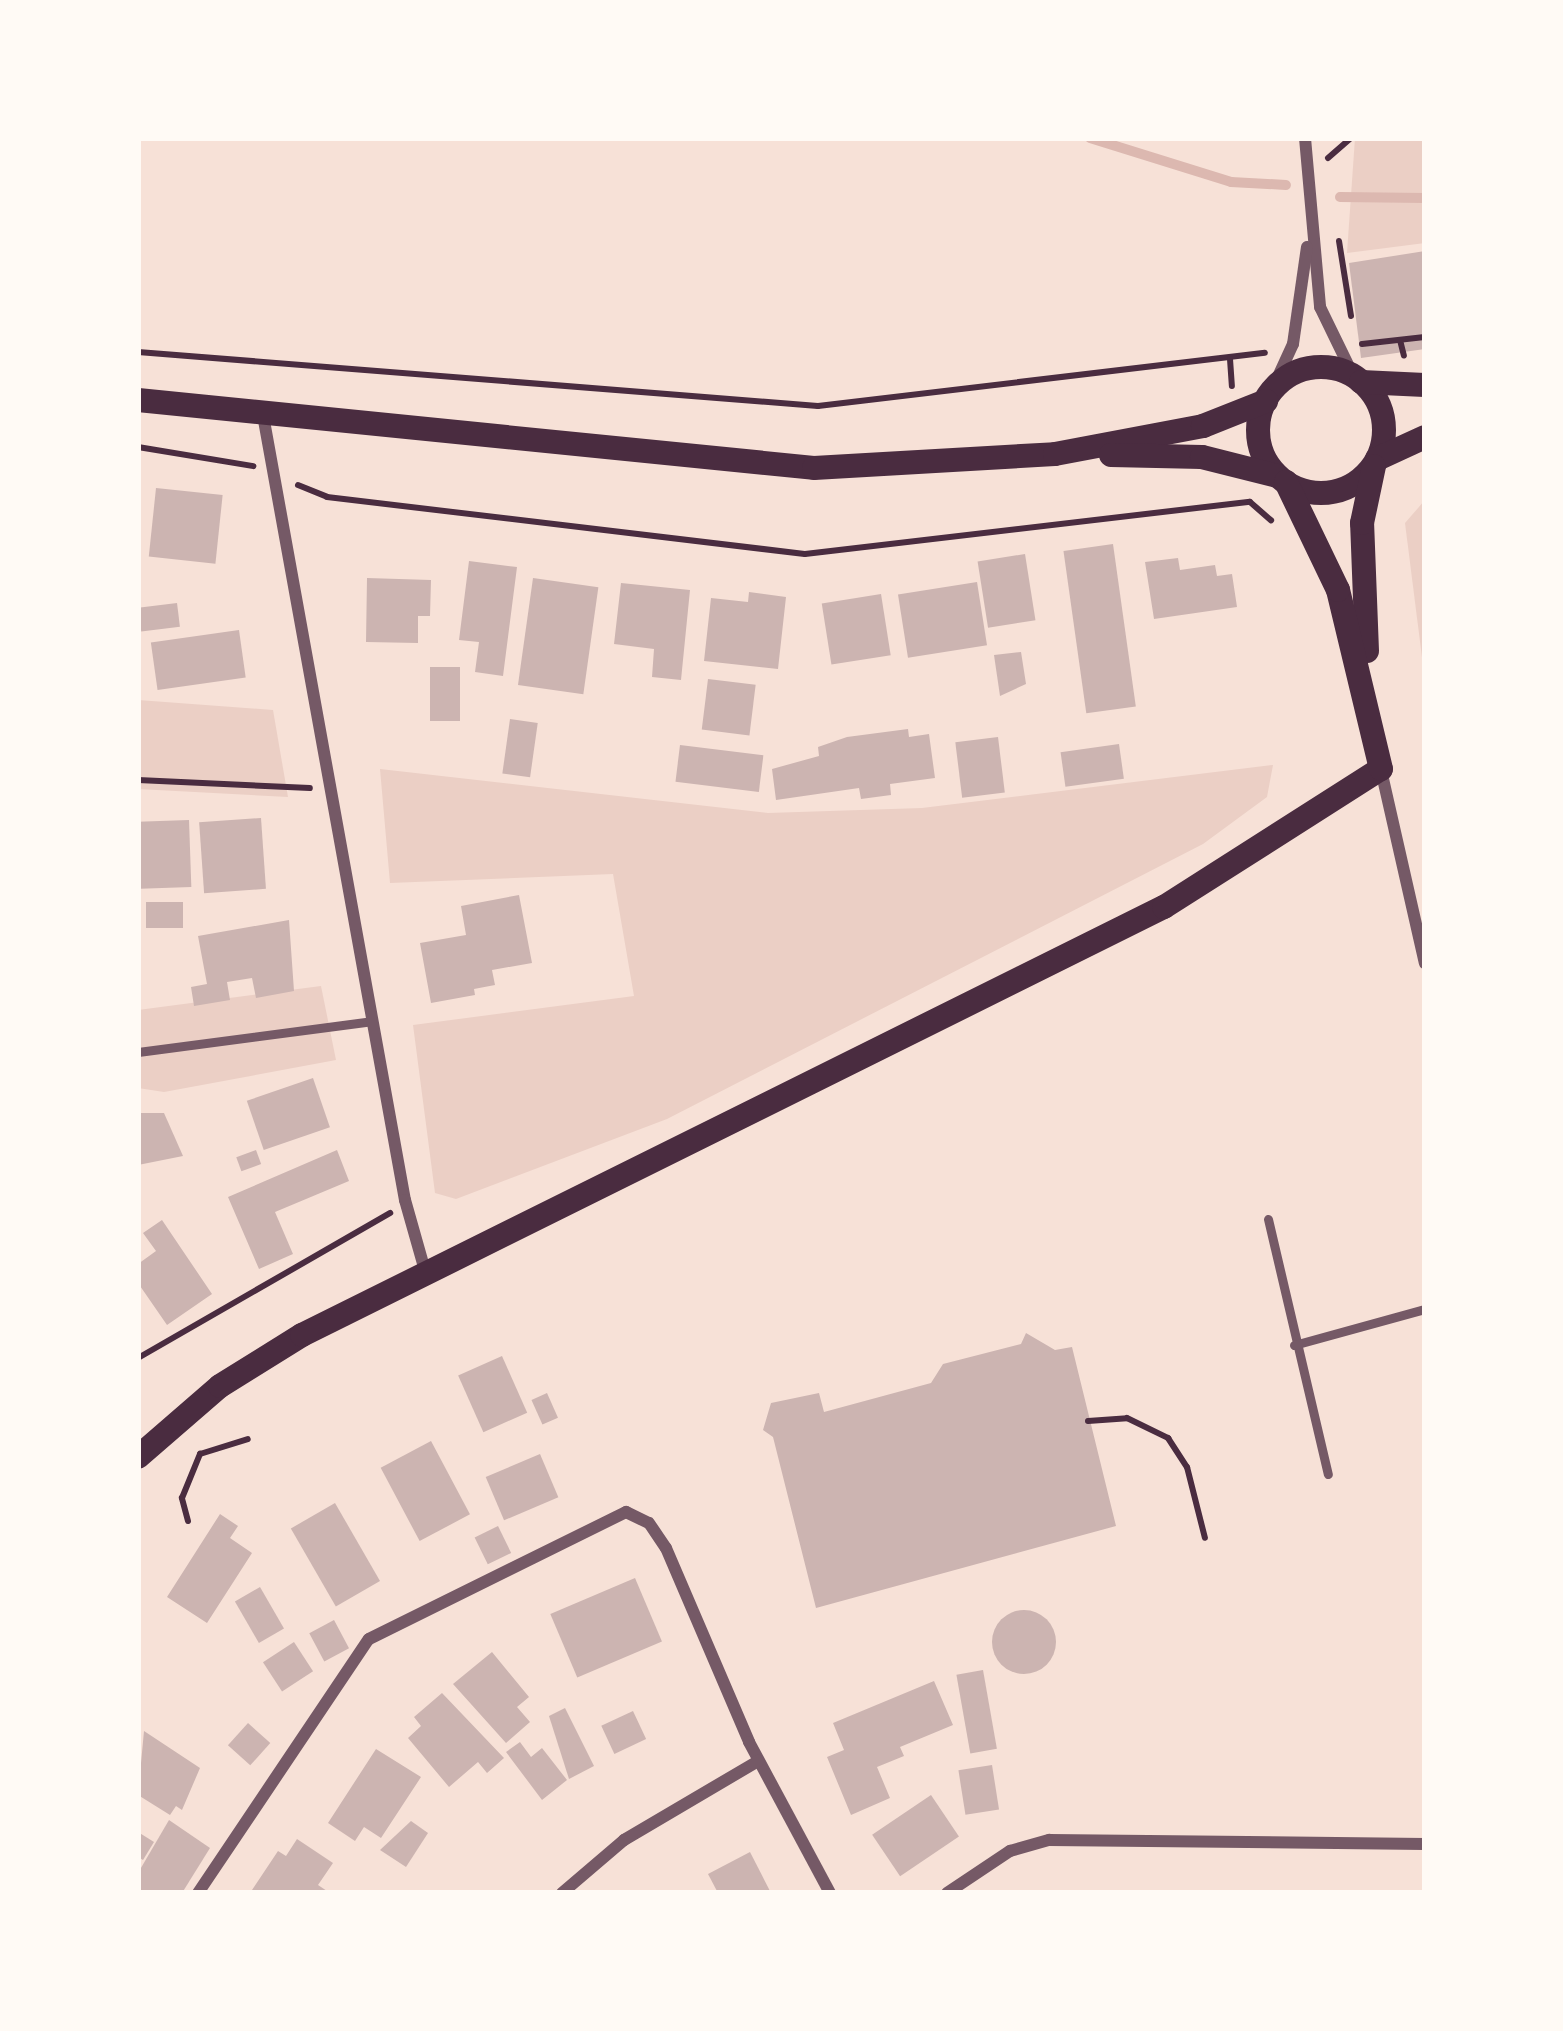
<!DOCTYPE html>
<style>
body{margin:0}
#map{position:relative;width:1563px;height:2031px;overflow:hidden;background:#f7e1d7;font-family:Montserrat,sans-serif}
div>[style]{position:absolute}
.green>*{inset:0;background:#ebcfc5}
.stream>*{height:10px;margin:-5px;padding:0 5px;transform-origin:5px;border-radius:5px;background:#dcb8b0}
.building>*{inset:0;background:#ccb4b1;transform-origin:0 0}
.round{border-radius:50%}
.path>*{height:6px;margin:-3px;padding:0 3px;transform-origin:3px;border-radius:3px;background:#4a2c40}
.service>*{height:9px;margin:-4.5px;padding:0 4.5px;transform-origin:4.5px;border-radius:4.5px;background:#755966}
.minor>*{height:12px;margin:-6px;padding:0 6px;transform-origin:6px;border-radius:6px;background:#755966}
.secondary>*{height:24px;margin:-12px;padding:0 12px;transform-origin:12px;border-radius:12px;background:#4a2c40}
.secondary>.ring{margin:-12px;padding:0;box-sizing:content-box;background:none;border:24px solid #4a2c40;border-radius:50%}
span{translate:-50% -50%;white-space:nowrap;text-align:center;line-height:1.15;-webkit-text-stroke:9px #fffaf5;paint-order:stroke}
.frame{position:absolute;inset:0;border:141px solid #fffaf5;pointer-events:none}
</style>
<div id="map">
<div class="green">
<div style="clip-path:polygon(1355px 138px,1425px 138px,1425px 243px,1347px 253px)"></div>
<div style="clip-path:polygon(1425px 500px,1425px 681px,1405px 523px)"></div>
<div style="clip-path:polygon(138px 700px,273px 710px,288px 797px,138px 789px)"></div>
<div style="clip-path:polygon(1273px 765px,1267px 797px,1203px 844px,667px 1119px,456px 1199px,435px 1193px,413px 1025px,634px 996px,613px 874px,390px 883px,380px 769px,768px 813px,922px 808px)"></div>
<div style="clip-path:polygon(321px 986px,336px 1060px,164px 1092px,138px 1088px,138px 1010px)"></div>
</div>
<div class="stream">
<div style="left:1090px;top:138px;width:148px;rotate:17.3deg"></div>
<div style="left:1231px;top:182px;width:55px;rotate:3.1deg"></div>
<div style="left:1340px;top:197px;width:85px;rotate:0.7deg"></div>
</div>
<div class="building">
<div style="clip-path:polygon(1425px 251px,1425px 349px,1361px 358px,1349px 263px)"></div>
<div style="left:156px;top:488px;width:67px;height:69px;rotate:6deg"></div>
<div style="left:1113px;top:544px;width:164px;height:50px;rotate:82deg"></div>
<div style="left:1025px;top:554px;width:67px;height:48px;rotate:81deg"></div>
<div style="clip-path:polygon(1178px 558px,1180px 570px,1215px 565px,1217px 576px,1232px 574px,1237px 607px,1154px 619px,1145px 562px)"></div>
<div style="clip-path:polygon(469px 561px,517px 567px,503px 676px,475px 672px,479px 642px,459px 640px)"></div>
<div style="clip-path:polygon(367px 578px,431px 580px,430px 616px,418px 616px,418px 643px,366px 642px)"></div>
<div style="left:533px;top:578px;width:66px;height:108px;rotate:8deg"></div>
<div style="left:977px;top:582px;width:64px;height:80px;rotate:81deg"></div>
<div style="clip-path:polygon(621px 583px,690px 590px,681px 680px,652px 677px,654px 649px,614px 644px)"></div>
<div style="clip-path:polygon(749px 592px,786px 597px,778px 669px,704px 661px,711px 598px,748px 602px)"></div>
<div style="left:881px;top:594px;width:62px;height:60px;rotate:81deg"></div>
<div style="left:177px;top:603px;width:24px;height:39px;rotate:83deg"></div>
<div style="left:239px;top:630px;width:48px;height:89px;rotate:82deg"></div>
<div style="clip-path:polygon(1021px 652px,1026px 684px,1000px 696px,994px 655px)"></div>
<div style="left:430px;top:667px;width:30px;height:54px"></div>
<div style="left:708px;top:679px;width:48px;height:51px;rotate:7deg"></div>
<div style="left:510px;top:719px;width:28px;height:55px;rotate:8deg"></div>
<div style="clip-path:polygon(908px 729px,909px 737px,929px 734px,935px 778px,890px 784px,891px 795px,861px 799px,859px 788px,776px 800px,772px 769px,819px 756px,818px 747px,847px 737px)"></div>
<div style="left:998px;top:737px;width:56px;height:43px;rotate:83deg"></div>
<div style="left:1119px;top:744px;width:35px;height:59px;rotate:82deg"></div>
<div style="left:680px;top:745px;width:84px;height:37px;rotate:7deg"></div>
<div style="left:261px;top:818px;width:71px;height:62px;rotate:86deg"></div>
<div style="left:189px;top:820px;width:67px;height:51px;rotate:88deg"></div>
<div style="clip-path:polygon(519px 895px,532px 963px,492px 970px,495px 985px,474px 989px,475px 995px,431px 1003px,420px 943px,466px 935px,461px 906px)"></div>
<div style="left:183px;top:902px;width:26px;height:37px;rotate:90deg"></div>
<div style="clip-path:polygon(289px 920px,294px 991px,256px 998px,252px 978px,227px 982px,230px 1000px,194px 1006px,191px 987px,207px 984px,198px 936px)"></div>
<div style="left:313px;top:1078px;width:52px;height:70px;rotate:71deg"></div>
<div style="clip-path:polygon(138px 1113px,164px 1113px,183px 1156px,138px 1165px)"></div>
<div style="left:256px;top:1150px;width:15px;height:21px;rotate:70deg"></div>
<div style="clip-path:polygon(337px 1150px,349px 1181px,275px 1212px,293px 1254px,259px 1269px,228px 1197px)"></div>
<div style="clip-path:polygon(162px 1220px,212px 1294px,167px 1325px,138px 1283px,138px 1264px,156px 1251px,143px 1233px)"></div>
<div style="clip-path:polygon(1026px 1333px,1055px 1350px,1072px 1347px,1116px 1526px,816px 1608px,773px 1437px,763px 1430px,771px 1403px,819px 1393px,824px 1412px,931px 1383px,943px 1364px,1021px 1344px)"></div>
<div style="left:502px;top:1356px;width:62px;height:48px;rotate:66deg"></div>
<div style="left:547px;top:1393px;width:27px;height:17px;rotate:66deg"></div>
<div style="left:431px;top:1441px;width:83px;height:57px;rotate:62deg"></div>
<div style="left:540px;top:1454px;width:47px;height:59px;rotate:67deg"></div>
<div style="left:335px;top:1503px;width:90px;height:51px;rotate:60deg"></div>
<div style="clip-path:polygon(220px 1514px,238px 1526px,230px 1538px,252px 1553px,207px 1623px,167px 1597px)"></div>
<div style="left:498px;top:1526px;width:30px;height:26px;rotate:64deg"></div>
<div style="left:635px;top:1578px;width:69px;height:92px;rotate:67deg"></div>
<div style="left:260px;top:1587px;width:48px;height:29px;rotate:60deg"></div>
<div class="round" style="left:992px;top:1610px;width:64px;height:64px"></div>
<div style="left:334px;top:1620px;width:32px;height:28px;rotate:62deg"></div>
<div style="left:294px;top:1642px;width:35px;height:37px;rotate:57deg"></div>
<div style="clip-path:polygon(492px 1652px,529px 1697px,517px 1707px,530px 1722px,506px 1743px,453px 1684px)"></div>
<div style="left:983px;top:1670px;width:80px;height:27px;rotate:80deg"></div>
<div style="clip-path:polygon(934px 1681px,953px 1725px,900px 1747px,904px 1756px,877px 1767px,890px 1798px,851px 1815px,827px 1757px,844px 1750px,833px 1723px)"></div>
<div style="clip-path:polygon(442px 1693px,504px 1758px,487px 1773px,478px 1762px,449px 1787px,408px 1738px,421px 1726px,414px 1717px)"></div>
<div style="clip-path:polygon(565px 1708px,594px 1766px,569px 1779px,549px 1716px)"></div>
<div style="left:633px;top:1711px;width:31px;height:35px;rotate:65deg"></div>
<div style="left:248px;top:1723px;width:30px;height:30px;rotate:42deg"></div>
<div style="clip-path:polygon(144px 1731px,200px 1768px,182px 1810px,176px 1806px,170px 1815px,138px 1795px)"></div>
<div style="clip-path:polygon(520px 1742px,531px 1757px,542px 1748px,567px 1780px,542px 1800px,506px 1752px)"></div>
<div style="clip-path:polygon(376px 1749px,421px 1777px,381px 1838px,364px 1827px,355px 1841px,328px 1823px)"></div>
<div style="left:992px;top:1765px;width:45px;height:34px;rotate:81deg"></div>
<div style="left:931px;top:1795px;width:50px;height:71px;rotate:56deg"></div>
<div style="clip-path:polygon(169px 1820px,210px 1848px,182px 1893px,138px 1893px,138px 1873px)"></div>
<div style="clip-path:polygon(411px 1821px,428px 1833px,406px 1867px,380px 1850px)"></div>
<div style="clip-path:polygon(138px 1832px,154px 1842px,143px 1860px,138px 1857px)"></div>
<div style="clip-path:polygon(297px 1839px,333px 1863px,318px 1885px,330px 1893px,250px 1893px,278px 1851px,286px 1856px)"></div>
<div style="clip-path:polygon(750px 1852px,771px 1893px,718px 1893px,708px 1874px)"></div>
</div>
<div class="path">
<div style="left:1338px;top:138px;width:73px"></div>
<div style="left:1328px;top:158px;width:30px;rotate:-41deg"></div>
<div style="left:1339px;top:241px;width:76px;rotate:80.9deg"></div>
<div style="left:1400px;top:340px;width:16px;rotate:76deg"></div>
<div style="left:1362px;top:344px;width:63px;rotate:-6.3deg"></div>
<div style="left:138px;top:352px;width:682px;rotate:4.54deg"></div>
<div style="left:818px;top:406px;width:450px;rotate:-6.8deg"></div>
<div style="left:1230px;top:359px;width:27px;rotate:86deg"></div>
<div style="left:138px;top:447px;width:117px;rotate:9.4deg"></div>
<div style="left:298px;top:485px;width:31px;rotate:22deg"></div>
<div style="left:327px;top:497px;width:481px;rotate:6.8deg"></div>
<div style="left:805px;top:554px;width:448px;rotate:-6.7deg"></div>
<div style="left:1250px;top:502px;width:28px;rotate:41deg"></div>
<div style="left:138px;top:780px;width:172px;rotate:2.7deg"></div>
<div style="left:138px;top:1358px;width:291px;rotate:-29.9deg"></div>
<div style="left:1088px;top:1421px;width:39px;rotate:-4deg"></div>
<div style="left:1127px;top:1418px;width:46px;rotate:26deg"></div>
<div style="left:1168px;top:1438px;width:35px;rotate:57deg"></div>
<div style="left:1187px;top:1467px;width:73px;rotate:75.8deg"></div>
<div style="left:188px;top:1521px;width:24px;rotate:-105deg"></div>
<div style="left:182px;top:1498px;width:48px;rotate:-67.8deg"></div>
<div style="left:200px;top:1454px;width:50px;rotate:-17.4deg"></div>
</div>
<div class="service">
<div style="left:138px;top:1052px;width:237px;rotate:-7.5deg"></div>
<div style="left:1268px;top:1219px;width:262px;rotate:76.8deg"></div>
<div style="left:1294px;top:1345px;width:136px;rotate:-15.4deg"></div>
</div>
<div class="minor">
<div style="left:1305px;top:138px;width:170px;rotate:84.9deg"></div>
<div style="left:1320px;top:307px;width:78px;rotate:64.1deg"></div>
<div style="left:1270px;top:394px;width:55px;rotate:-65.3deg"></div>
<div style="left:1293px;top:344px;width:98px;rotate:-81.8deg"></div>
<div style="left:263px;top:415px;width:798px;rotate:79.75deg"></div>
<div style="left:405px;top:1200px;width:77px;rotate:74.2deg"></div>
<div style="left:1381px;top:770px;width:198px;rotate:77.2deg"></div>
<div style="left:198px;top:1893px;width:306px;rotate:-56.1deg"></div>
<div style="left:369px;top:1639px;width:287px;rotate:-26.3deg"></div>
<div style="left:626px;top:1512px;width:25px;rotate:26deg"></div>
<div style="left:649px;top:1523px;width:30px;rotate:56deg"></div>
<div style="left:666px;top:1548px;width:211px;rotate:66.8deg"></div>
<div style="left:749px;top:1742px;width:171px;rotate:61.8deg"></div>
<div style="left:562px;top:1893px;width:82px;rotate:-40.5deg"></div>
<div style="left:624px;top:1840px;width:156px;rotate:-30.5deg"></div>
<div style="left:947px;top:1893px;width:76px;rotate:-33.7deg"></div>
<div style="left:1010px;top:1851px;width:41px;rotate:-15.8deg"></div>
<div style="left:1049px;top:1840px;width:376px;rotate:0.6deg"></div>
</div>
<div class="secondary">
<div class="ring" style="left:1258px;top:367px;width:102px;height:102px"></div>
<div style="left:1361px;top:382px;width:64px;rotate:2.7deg"></div>
<div style="left:138px;top:400px;width:679px;rotate:5.74deg"></div>
<div style="left:814px;top:468px;width:241px;rotate:-3.3deg"></div>
<div style="left:1055px;top:454px;width:151px;rotate:-10.7deg"></div>
<div style="left:1203px;top:426px;width:68px;rotate:-21.6deg"></div>
<div style="left:1111px;top:455px;width:91px;rotate:1.3deg"></div>
<div style="left:1202px;top:457px;width:77px;rotate:14.2deg"></div>
<div style="left:1377px;top:459px;width:53px;rotate:-24.6deg"></div>
<div style="left:1367px;top:651px;width:128px;rotate:-92.2deg"></div>
<div style="left:1362px;top:523px;width:58px;rotate:-78.1deg"></div>
<div style="left:138px;top:1457px;width:108px;rotate:-40.9deg"></div>
<div style="left:220px;top:1386px;width:97px;rotate:-31.9deg"></div>
<div style="left:302px;top:1335px;width:962px;rotate:-26.41deg"></div>
<div style="left:1164px;top:907px;width:257px;rotate:-32.5deg"></div>
<div style="left:1381px;top:769px;width:184px;rotate:-103.5deg"></div>
<div style="left:1338px;top:590px;width:120px;rotate:-115.7deg"></div>
</div>
<div class="frame"></div>
</div>
